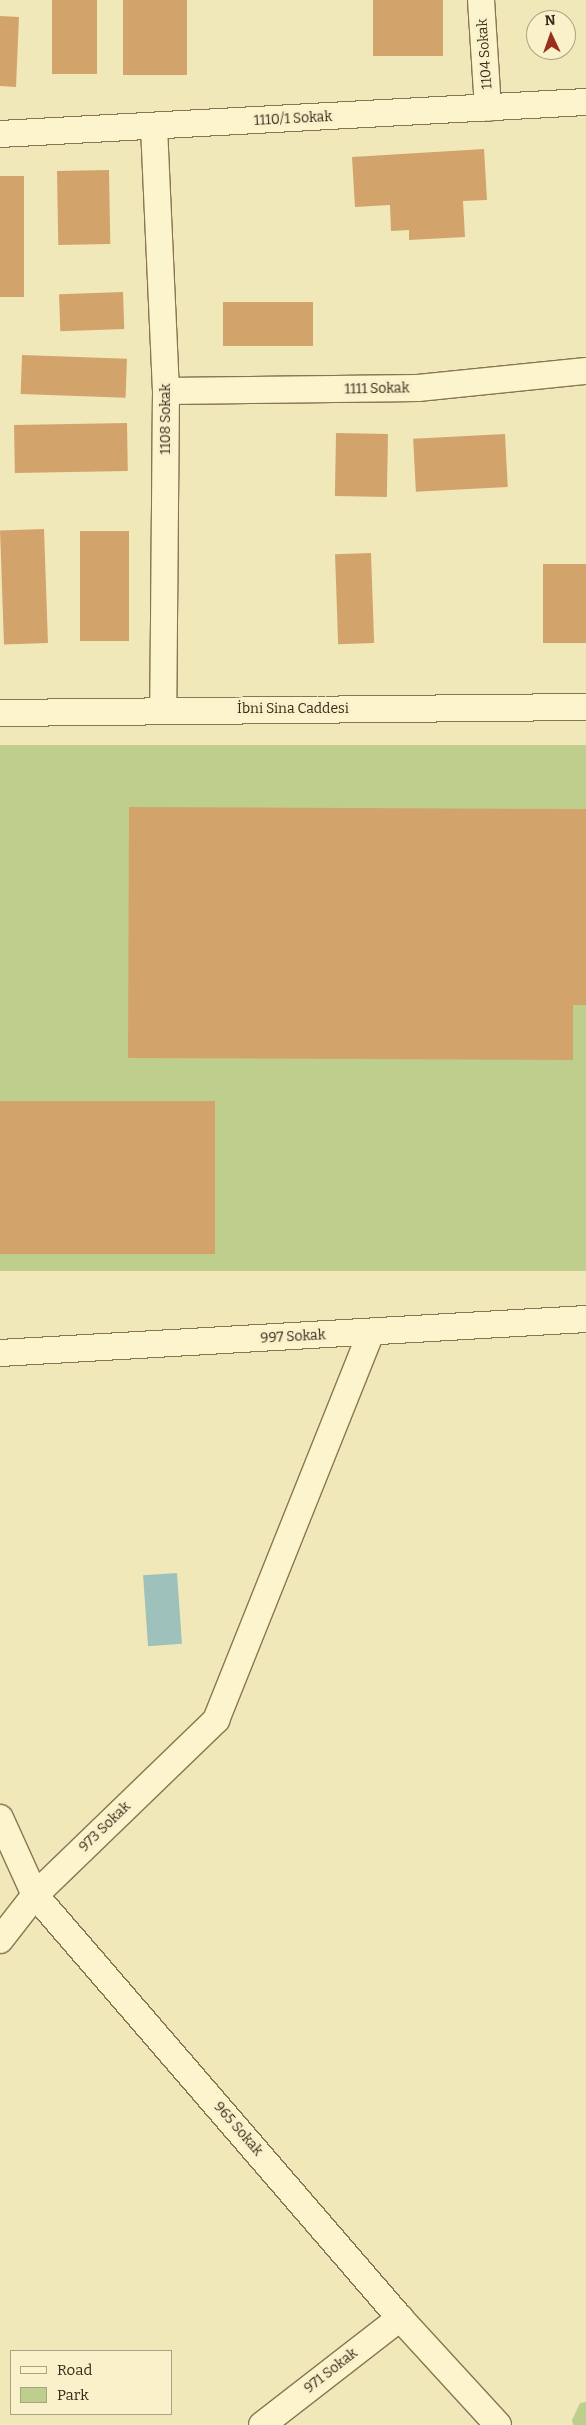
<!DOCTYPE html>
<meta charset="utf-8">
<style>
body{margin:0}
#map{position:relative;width:586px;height:2425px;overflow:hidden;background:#f1e8ba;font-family:Bitter,serif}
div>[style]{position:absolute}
.green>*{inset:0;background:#becf8d;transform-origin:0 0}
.water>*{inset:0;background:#9fc1bb;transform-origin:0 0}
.building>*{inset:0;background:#d2a46c;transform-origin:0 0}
.roads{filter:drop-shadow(1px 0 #887653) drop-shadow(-1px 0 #887653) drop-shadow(0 1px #887653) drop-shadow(0 -1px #887653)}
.minor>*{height:26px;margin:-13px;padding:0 13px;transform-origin:13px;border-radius:13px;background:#fbf4cd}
span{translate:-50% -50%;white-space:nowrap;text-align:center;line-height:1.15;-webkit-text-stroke:5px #f8f1ca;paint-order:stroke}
.street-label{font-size:14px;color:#362b19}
.legend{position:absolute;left:10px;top:2350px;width:162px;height:65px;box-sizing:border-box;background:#f8f1ca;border:1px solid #aaa283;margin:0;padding:6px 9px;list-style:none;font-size:15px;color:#362b19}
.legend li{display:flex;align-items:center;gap:10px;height:25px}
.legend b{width:25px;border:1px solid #aaa283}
.north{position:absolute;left:526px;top:10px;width:50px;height:50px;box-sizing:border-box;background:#f8f1ca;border:1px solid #aaa283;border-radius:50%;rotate:357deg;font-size:14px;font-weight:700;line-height:20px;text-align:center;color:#362b19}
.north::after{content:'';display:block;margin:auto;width:18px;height:22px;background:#9b2f1f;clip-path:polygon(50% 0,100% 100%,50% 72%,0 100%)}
</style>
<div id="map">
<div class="green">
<div style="left:586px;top:745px;width:526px;height:586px;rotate:90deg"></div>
<div style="clip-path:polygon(586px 2402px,586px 2425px,573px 2425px,572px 2420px,580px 2403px)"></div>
</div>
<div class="water">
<div style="left:177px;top:1573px;width:71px;height:34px;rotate:86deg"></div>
</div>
<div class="building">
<div style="left:52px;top:0;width:45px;height:74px"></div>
<div style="left:123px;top:0;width:64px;height:75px"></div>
<div style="left:373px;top:0;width:70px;height:56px"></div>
<div style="clip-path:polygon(0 16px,19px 17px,16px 87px,0 86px)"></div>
<div style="clip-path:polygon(484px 149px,487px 200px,463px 201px,465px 237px,409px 240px,409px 230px,391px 231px,390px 205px,355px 207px,352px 157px)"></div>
<div style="left:109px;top:170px;width:74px;height:52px;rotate:89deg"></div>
<div style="left:0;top:176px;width:24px;height:121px"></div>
<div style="left:123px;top:292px;width:37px;height:64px;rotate:88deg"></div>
<div style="left:313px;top:302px;width:44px;height:90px;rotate:90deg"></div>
<div style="left:22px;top:355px;width:105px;height:39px;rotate:2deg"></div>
<div style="left:127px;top:423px;width:48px;height:113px;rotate:89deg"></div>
<div style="left:336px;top:433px;width:52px;height:63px;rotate:1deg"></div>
<div style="left:505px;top:434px;width:53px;height:92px;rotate:87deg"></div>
<div style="left:44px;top:529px;width:114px;height:44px;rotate:88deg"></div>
<div style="left:80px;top:531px;width:49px;height:110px"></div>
<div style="left:371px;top:553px;width:90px;height:36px;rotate:88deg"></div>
<div style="left:543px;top:564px;width:43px;height:79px"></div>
<div style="clip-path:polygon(129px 807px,586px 809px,586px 1005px,573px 1005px,573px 1060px,128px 1058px)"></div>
<div style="left:0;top:1101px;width:215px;height:153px"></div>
</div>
<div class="roads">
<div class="minor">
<div style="left:481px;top:0;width:108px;rotate:86.3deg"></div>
<div style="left:154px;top:127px;width:264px;rotate:87.4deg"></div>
<div style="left:166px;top:391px;width:320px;rotate:90.5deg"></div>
<div style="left:0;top:134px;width:587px;rotate:-3.13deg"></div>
<div style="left:166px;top:391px;width:252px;rotate:-0.7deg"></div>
<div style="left:418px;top:388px;width:169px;rotate:-5.8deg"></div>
<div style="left:0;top:713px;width:586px;rotate:-0.59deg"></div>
<div style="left:0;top:1353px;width:587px;rotate:-3.32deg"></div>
<div style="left:0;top:1818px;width:85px;rotate:65.6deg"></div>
<div style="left:35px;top:1895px;width:559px;rotate:49.21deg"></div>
<div style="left:400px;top:2318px;width:145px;rotate:47.5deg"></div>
<div style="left:0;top:1940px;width:57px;rotate:-52.1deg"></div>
<div style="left:35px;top:1895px;width:252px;rotate:-44deg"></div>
<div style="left:216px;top:1720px;width:417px;rotate:-68.2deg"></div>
<div style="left:262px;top:2425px;width:175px;rotate:-37.8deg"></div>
</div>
</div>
<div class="street-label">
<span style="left:485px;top:54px;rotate:-94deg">1104 Sokak</span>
<span style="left:293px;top:119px;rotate:-3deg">1110/1 Sokak</span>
<span style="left:377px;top:389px;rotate:-1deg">1111 Sokak</span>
<span style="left:166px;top:419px;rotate:-90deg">1108 Sokak</span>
<span style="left:293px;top:709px">İbni Sina Caddesi</span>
<span style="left:293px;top:1337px;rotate:-3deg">997 Sokak</span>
<span style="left:105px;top:1827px;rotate:-44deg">973 Sokak</span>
<span style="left:238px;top:2129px;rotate:49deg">965 Sokak</span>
<span style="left:331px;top:2371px;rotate:-38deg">971 Sokak</span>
</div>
<ul class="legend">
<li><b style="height:6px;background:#fbf4cd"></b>Road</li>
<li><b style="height:14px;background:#becf8d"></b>Park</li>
</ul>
<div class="north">N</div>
</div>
